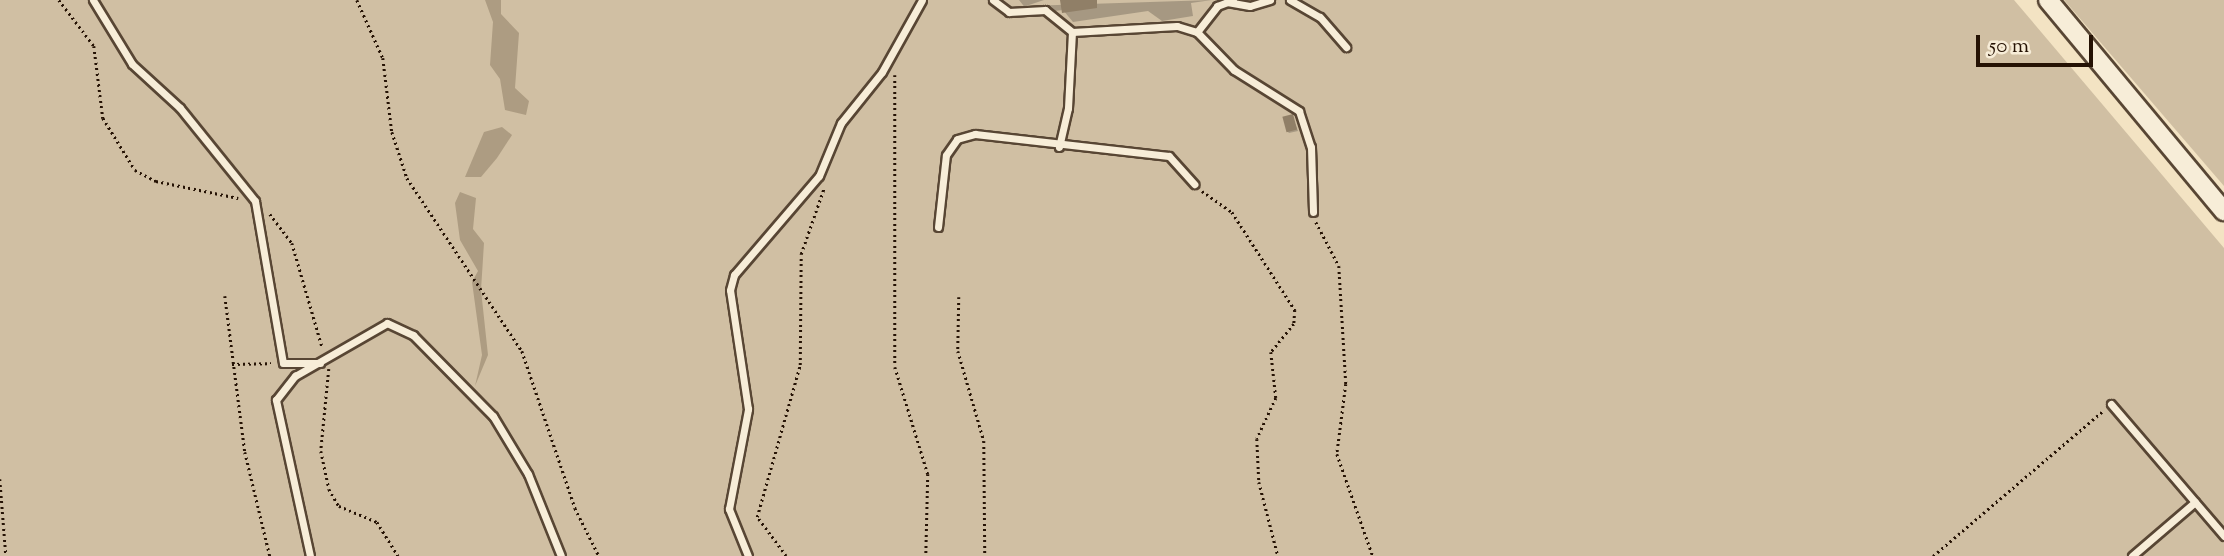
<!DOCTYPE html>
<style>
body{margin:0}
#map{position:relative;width:2224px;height:556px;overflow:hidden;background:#f3e3c3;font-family:"Sorts Mill Goudy",serif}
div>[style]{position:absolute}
.green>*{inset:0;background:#d0bfa3}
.water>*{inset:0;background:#ad9c82}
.shadow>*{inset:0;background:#0003}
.building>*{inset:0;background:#907f67;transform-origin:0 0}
.path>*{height:2.5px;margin-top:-1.25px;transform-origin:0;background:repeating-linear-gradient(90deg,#251204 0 2px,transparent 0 5.5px)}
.roads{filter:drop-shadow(2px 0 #584634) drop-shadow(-2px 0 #584634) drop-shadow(0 2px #584634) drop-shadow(0 -2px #584634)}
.service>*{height:7px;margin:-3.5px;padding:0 3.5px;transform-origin:3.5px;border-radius:3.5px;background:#f7edd8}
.tertiary>*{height:18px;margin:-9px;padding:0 9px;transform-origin:9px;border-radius:9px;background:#f7edd8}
span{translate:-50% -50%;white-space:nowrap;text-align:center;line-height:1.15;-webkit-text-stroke:6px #f7edd8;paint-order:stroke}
.scale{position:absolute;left:1976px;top:35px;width:117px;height:32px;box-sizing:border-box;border:4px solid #251204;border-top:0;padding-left:9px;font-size:21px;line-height:24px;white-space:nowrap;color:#251204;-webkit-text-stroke:5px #f7edd8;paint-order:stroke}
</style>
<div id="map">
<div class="green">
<div style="clip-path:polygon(0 0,2014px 0,2224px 248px,2224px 556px,0 556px)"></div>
<div style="clip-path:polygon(2064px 0,2224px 0,2224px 186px)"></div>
</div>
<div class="water">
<div style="clip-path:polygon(485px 0,501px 0,501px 14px,519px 33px,515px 88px,529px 101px,526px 115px,505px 110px,500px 79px,490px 65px,493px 22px)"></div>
<div style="clip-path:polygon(502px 127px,512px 135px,497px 158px,481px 177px,465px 177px,484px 132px)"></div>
<div style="clip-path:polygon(460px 192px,476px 198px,473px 229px,484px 243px,481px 290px,488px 355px,475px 386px,482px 355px,472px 282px,478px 271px,460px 240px,455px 203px)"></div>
</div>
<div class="shadow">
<div style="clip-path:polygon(1019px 0,1044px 0,1026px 6px,1212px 0,1191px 3px,1193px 16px,1162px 21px,1148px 11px,1073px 22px,1063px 10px,1030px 14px)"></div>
<div style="clip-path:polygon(1292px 116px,1298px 131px,1289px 133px,1287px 131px)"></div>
</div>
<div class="building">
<div style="clip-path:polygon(1060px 0,1097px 0,1097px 8px,1062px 13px)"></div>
<div style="left:1293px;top:114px;width:16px;height:11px;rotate:75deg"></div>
</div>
<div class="path">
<div style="left:59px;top:0;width:58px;rotate:52.7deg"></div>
<div style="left:94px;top:46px;width:73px;rotate:82.9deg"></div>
<div style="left:103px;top:118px;width:61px;rotate:58.4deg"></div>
<div style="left:135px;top:170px;width:24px;rotate:28deg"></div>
<div style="left:156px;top:181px;width:84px;rotate:11.7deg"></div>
<div style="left:357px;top:0;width:64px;rotate:65.9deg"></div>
<div style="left:383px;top:58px;width:75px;rotate:83.1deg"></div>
<div style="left:392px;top:132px;width:48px;rotate:71.9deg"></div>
<div style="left:407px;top:178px;width:208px;rotate:56.4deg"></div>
<div style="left:522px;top:351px;width:166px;rotate:71.3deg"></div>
<div style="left:575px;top:508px;width:54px;rotate:63.4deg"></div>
<div style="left:895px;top:75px;width:292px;rotate:90deg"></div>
<div style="left:895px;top:367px;width:112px;rotate:72.9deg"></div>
<div style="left:928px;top:474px;width:82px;rotate:91.4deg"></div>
<div style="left:1202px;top:191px;width:37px;rotate:35deg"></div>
<div style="left:1232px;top:212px;width:117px;rotate:57.3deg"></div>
<div style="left:1295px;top:310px;width:14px;rotate:94deg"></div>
<div style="left:1294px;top:324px;width:36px;rotate:129deg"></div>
<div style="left:1271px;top:352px;width:46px;rotate:83.8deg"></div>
<div style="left:1276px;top:398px;width:45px;rotate:114.9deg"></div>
<div style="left:1257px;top:439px;width:43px;rotate:87.3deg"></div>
<div style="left:1259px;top:482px;width:76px;rotate:75.6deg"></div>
<div style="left:270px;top:214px;width:36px;rotate:53deg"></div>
<div style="left:292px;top:243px;width:107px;rotate:73.8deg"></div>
<div style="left:1316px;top:222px;width:50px;rotate:62.4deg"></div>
<div style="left:1339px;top:266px;width:118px;rotate:86.6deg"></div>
<div style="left:1346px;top:384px;width:71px;rotate:97.3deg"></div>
<div style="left:1337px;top:454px;width:108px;rotate:70.6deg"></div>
<div style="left:225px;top:296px;width:157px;rotate:82.7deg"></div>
<div style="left:245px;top:452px;width:107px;rotate:76.5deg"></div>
<div style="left:959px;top:297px;width:54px;rotate:91.1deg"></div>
<div style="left:958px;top:351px;width:94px;rotate:73.9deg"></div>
<div style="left:984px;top:441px;width:115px;rotate:89.5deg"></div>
<div style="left:232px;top:364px;width:39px;rotate:-1deg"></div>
<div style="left:329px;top:369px;width:82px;rotate:95.6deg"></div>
<div style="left:321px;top:451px;width:39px;rotate:78deg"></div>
<div style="left:329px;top:489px;width:20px;rotate:60deg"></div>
<div style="left:339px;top:506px;width:41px;rotate:22.8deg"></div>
<div style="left:377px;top:522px;width:40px;rotate:58deg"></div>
<div style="left:0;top:479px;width:77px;rotate:85.5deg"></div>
<div style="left:786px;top:556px;width:49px;rotate:-126.6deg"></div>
<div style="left:757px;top:517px;width:158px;rotate:-74.2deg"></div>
<div style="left:800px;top:365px;width:111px;rotate:-89.5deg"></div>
<div style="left:801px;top:254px;width:70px;rotate:-70.8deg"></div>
<div style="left:1933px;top:556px;width:225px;rotate:-40.5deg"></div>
</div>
<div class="roads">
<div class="service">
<div style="left:93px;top:0;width:75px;rotate:58.6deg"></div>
<div style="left:132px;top:64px;width:65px;rotate:42.5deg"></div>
<div style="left:180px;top:108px;width:119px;rotate:51.1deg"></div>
<div style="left:255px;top:201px;width:164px;rotate:80.2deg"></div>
<div style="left:283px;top:363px;width:37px"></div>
<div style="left:993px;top:0;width:20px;rotate:37deg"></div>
<div style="left:1009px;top:12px;width:36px;rotate:-3deg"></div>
<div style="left:1045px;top:10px;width:35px;rotate:39deg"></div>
<div style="left:1072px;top:32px;width:105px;rotate:-3.3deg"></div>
<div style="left:1177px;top:26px;width:21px;rotate:17deg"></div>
<div style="left:1197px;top:32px;width:53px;rotate:45.8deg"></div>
<div style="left:1234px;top:70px;width:77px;rotate:32.2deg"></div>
<div style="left:1299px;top:111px;width:38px;rotate:72deg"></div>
<div style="left:1311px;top:147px;width:65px;rotate:88.2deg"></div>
<div style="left:1290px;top:0;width:34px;rotate:30deg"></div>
<div style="left:1320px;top:17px;width:40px;rotate:49deg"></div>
<div style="left:1227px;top:2px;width:23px;rotate:10deg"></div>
<div style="left:1250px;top:6px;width:21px;rotate:-17deg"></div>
<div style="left:1197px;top:32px;width:33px;rotate:-52deg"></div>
<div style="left:1217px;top:6px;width:17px;rotate:-21deg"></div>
<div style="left:1059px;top:147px;width:40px;rotate:-77deg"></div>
<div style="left:1068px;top:108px;width:76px;rotate:-87deg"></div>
<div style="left:938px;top:227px;width:72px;rotate:-83.7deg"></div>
<div style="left:946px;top:155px;width:19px;rotate:-55deg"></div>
<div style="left:957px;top:139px;width:19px;rotate:-16deg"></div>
<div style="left:975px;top:134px;width:195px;rotate:6.5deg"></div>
<div style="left:1169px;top:156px;width:38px;rotate:48deg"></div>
<div style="left:2111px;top:404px;width:174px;rotate:49.4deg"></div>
<div style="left:310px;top:556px;width:160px;rotate:-102.3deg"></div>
<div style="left:276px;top:400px;width:31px;rotate:-52deg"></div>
<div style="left:295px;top:376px;width:106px;rotate:-29.9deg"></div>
<div style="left:387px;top:323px;width:29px;rotate:25deg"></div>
<div style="left:413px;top:335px;width:114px;rotate:45.4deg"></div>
<div style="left:493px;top:416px;width:68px;rotate:58.9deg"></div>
<div style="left:528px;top:474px;width:88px;rotate:68.1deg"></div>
<div style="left:748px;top:556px;width:51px;rotate:-112deg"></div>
<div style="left:729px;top:509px;width:102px;rotate:-79.2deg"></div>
<div style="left:748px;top:409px;width:120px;rotate:-98.6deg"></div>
<div style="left:730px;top:290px;width:16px;rotate:-75deg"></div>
<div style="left:734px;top:275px;width:130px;rotate:-49.4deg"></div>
<div style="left:819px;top:176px;width:57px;rotate:-67.5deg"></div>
<div style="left:841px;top:123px;width:65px;rotate:-51.2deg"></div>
<div style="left:882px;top:72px;width:82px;rotate:-60.9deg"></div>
<div style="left:2132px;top:556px;width:83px;rotate:-40.6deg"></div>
</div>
<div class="tertiary">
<div style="left:2048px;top:0;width:275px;rotate:50.2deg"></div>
</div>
</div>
<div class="scale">50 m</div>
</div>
